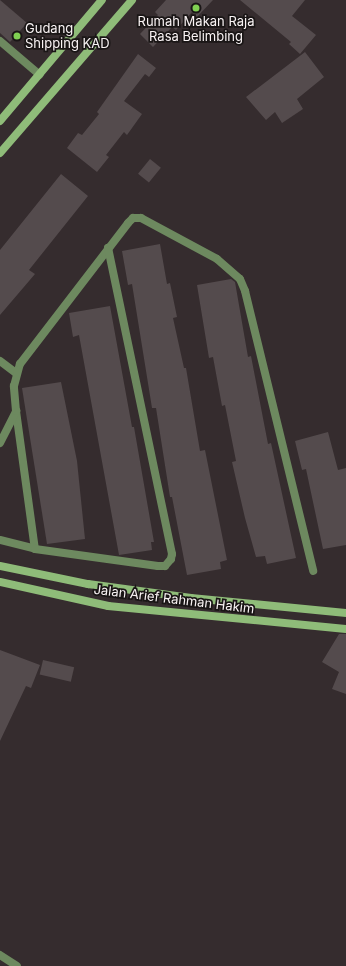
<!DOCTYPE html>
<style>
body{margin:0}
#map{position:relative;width:346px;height:966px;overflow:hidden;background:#352c2e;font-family:Inter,sans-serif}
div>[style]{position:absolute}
.building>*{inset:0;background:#544b4d;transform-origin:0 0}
.street>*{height:8px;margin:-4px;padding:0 4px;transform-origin:4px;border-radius:4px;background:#6d895f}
.secondary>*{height:8px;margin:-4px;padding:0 4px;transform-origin:4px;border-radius:4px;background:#8fbc79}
.dots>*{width:11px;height:11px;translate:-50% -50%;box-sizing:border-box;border:2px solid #1a1616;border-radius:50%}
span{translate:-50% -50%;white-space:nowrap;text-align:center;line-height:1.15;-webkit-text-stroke:3.5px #1a1616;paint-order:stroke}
.poi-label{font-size:13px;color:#f9f3f4}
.left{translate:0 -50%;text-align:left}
.street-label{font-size:13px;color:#f9f3f4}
</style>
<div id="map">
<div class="building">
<div style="clip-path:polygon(0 0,27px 23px,10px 42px,0 33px)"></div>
<div style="clip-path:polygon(166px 0,213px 0,197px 17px,192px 12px,176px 30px,172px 27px,153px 47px,140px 34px,158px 15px,155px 12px)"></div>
<div style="clip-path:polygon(240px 0,305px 0,292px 16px,316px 35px,300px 54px,289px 44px,291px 42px)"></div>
<div style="clip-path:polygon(305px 52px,324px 77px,297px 99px,303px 109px,282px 123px,275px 112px,266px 120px,246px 97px)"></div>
<div style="clip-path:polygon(138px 54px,156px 68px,149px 77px,145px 74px,124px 101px,142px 114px,127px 135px,124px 132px,106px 155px,109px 157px,97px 172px,67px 148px,78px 133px,82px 135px,99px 114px,97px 112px)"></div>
<div style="left:150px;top:159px;width:14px;height:19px;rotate:39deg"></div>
<div style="clip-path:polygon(61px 174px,88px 196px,29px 270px,35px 274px,0 315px,0 250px)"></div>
<div style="clip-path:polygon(160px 244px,167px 284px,170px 283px,177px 317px,173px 318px,184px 368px,186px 368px,200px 451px,205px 450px,227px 560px,220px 562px,221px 569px,187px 575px,172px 497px,170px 497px,156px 408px,152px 408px,132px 284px,128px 285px,122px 251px)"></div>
<div style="clip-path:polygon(231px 279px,235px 282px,248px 357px,251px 356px,268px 444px,271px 443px,296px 558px,267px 564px,265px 556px,256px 557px,245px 518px,232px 462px,236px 461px,225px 405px,222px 406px,213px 357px,209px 358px,197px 285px)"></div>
<div style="clip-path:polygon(110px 306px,132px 427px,134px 427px,154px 542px,151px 542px,152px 550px,119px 555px,79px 335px,73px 337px,69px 313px)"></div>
<div style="clip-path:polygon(61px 382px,77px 461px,85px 539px,47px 544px,22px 388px)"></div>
<div style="clip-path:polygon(328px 432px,338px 470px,346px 468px,346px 545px,323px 549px,306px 469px,302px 470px,295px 441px)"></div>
<div style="clip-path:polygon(339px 634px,346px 634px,346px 694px,332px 689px,339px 672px,322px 662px)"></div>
<div style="clip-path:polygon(0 650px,40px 665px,31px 688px,26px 686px,0 741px)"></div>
<div style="left:43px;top:660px;width:32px;height:15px;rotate:13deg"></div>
</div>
<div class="street">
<div style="left:0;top:41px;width:52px;rotate:40.4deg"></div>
<div style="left:0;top:361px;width:20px;rotate:37deg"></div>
<div style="left:16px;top:411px;width:139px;rotate:82.2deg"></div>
<div style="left:0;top:443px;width:36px;rotate:-63deg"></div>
<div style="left:16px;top:411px;width:25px;rotate:-95deg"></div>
<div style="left:14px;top:386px;width:23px;rotate:-75deg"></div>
<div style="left:20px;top:364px;width:178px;rotate:-52.5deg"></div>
<div style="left:128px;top:223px;width:7px;rotate:-45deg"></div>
<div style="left:133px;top:218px;width:8px"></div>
<div style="left:141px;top:218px;width:86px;rotate:28.3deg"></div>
<div style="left:217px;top:259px;width:30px;rotate:41deg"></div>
<div style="left:240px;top:279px;width:13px;rotate:67deg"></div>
<div style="left:245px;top:291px;width:288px;rotate:76.3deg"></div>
<div style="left:0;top:540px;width:36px;rotate:14deg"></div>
<div style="left:35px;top:549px;width:124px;rotate:7.9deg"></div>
<div style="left:158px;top:566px;width:7px"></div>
<div style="left:165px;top:566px;width:9px;rotate:-49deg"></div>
<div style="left:171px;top:559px;width:5px;rotate:-79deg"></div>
<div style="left:172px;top:554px;width:313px;rotate:-101.8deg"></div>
<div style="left:0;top:955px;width:20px;rotate:33deg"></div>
</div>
<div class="secondary">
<div style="left:0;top:121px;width:158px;rotate:-49.9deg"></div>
<div style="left:0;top:153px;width:202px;rotate:-49.2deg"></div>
<div style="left:0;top:566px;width:90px;rotate:11.6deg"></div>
<div style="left:88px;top:584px;width:104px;rotate:7.7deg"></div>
<div style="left:191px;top:598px;width:156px;rotate:5.5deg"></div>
<div style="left:0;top:582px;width:111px;rotate:12.5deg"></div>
<div style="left:108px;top:606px;width:239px;rotate:5.5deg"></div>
</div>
<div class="dots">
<div style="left:196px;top:8px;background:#80d052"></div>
<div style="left:17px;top:36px;background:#80d052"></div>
</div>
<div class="poi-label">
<span style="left:196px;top:29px">Rumah Makan Raja<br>Rasa Belimbing</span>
<span class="left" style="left:25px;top:36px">Gudang<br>Shipping KAD</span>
</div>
<div class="street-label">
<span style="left:174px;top:599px;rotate:7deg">Jalan Arief Rahman Hakim</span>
</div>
</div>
